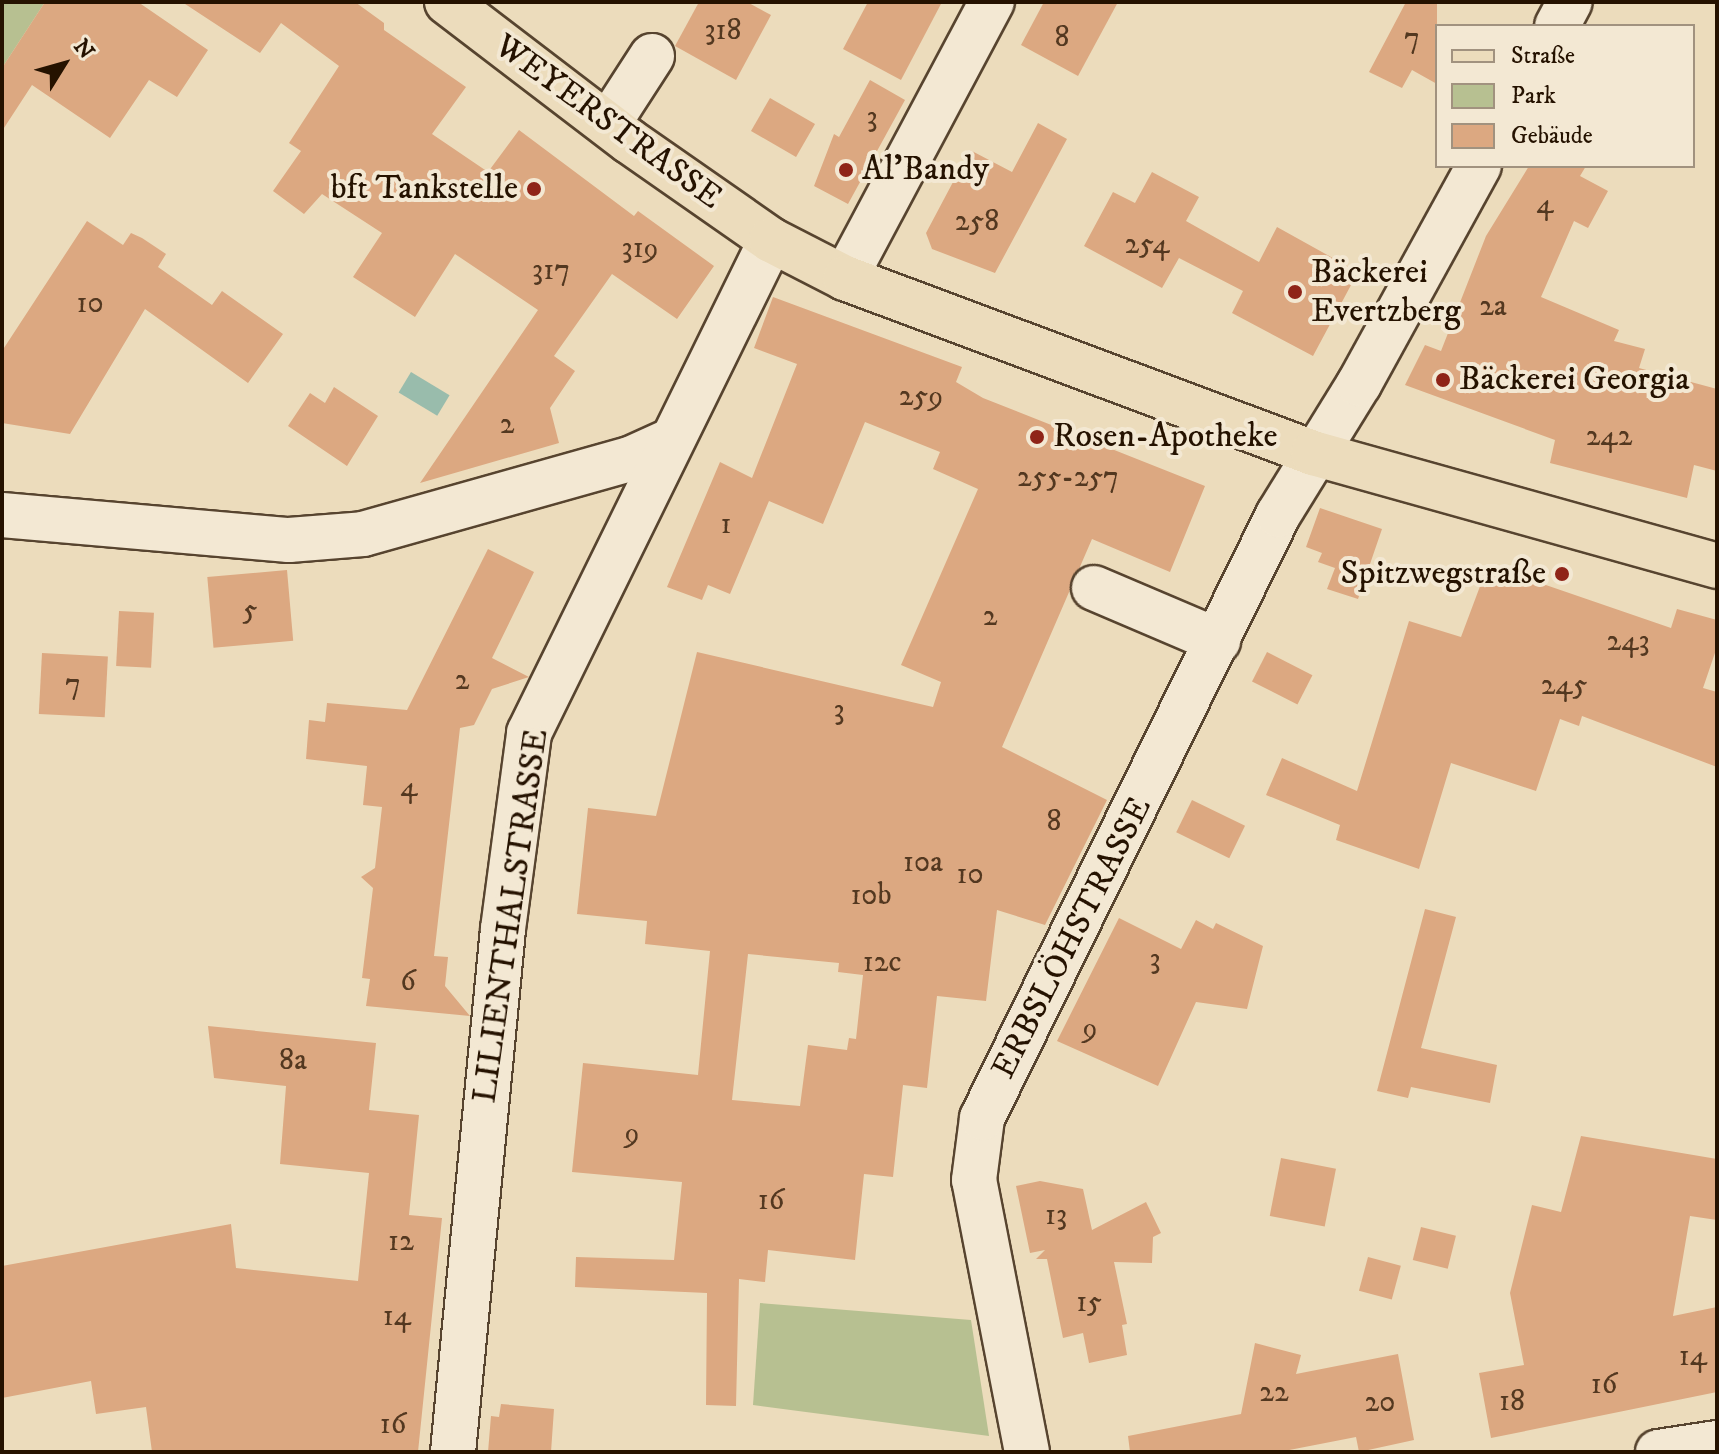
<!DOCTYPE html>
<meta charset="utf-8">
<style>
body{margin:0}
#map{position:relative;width:1719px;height:1454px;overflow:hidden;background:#ecdcbc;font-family:"IM FELL DW Pica",serif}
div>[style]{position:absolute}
.green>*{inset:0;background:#b7c091}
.water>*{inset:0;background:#99bcac;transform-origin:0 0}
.building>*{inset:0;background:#dca881;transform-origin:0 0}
.roads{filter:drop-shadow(2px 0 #57442f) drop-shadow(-2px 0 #57442f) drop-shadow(0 2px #57442f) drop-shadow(0 -2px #57442f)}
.minor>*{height:44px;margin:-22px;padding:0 22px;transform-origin:22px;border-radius:22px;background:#f3e8d3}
.major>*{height:44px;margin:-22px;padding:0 22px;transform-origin:22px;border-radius:22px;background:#ecdcbc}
.dots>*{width:22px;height:22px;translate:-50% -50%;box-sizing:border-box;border:4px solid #f3e8d3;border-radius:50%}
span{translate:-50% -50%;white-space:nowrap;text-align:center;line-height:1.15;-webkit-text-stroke:8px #f3e8d3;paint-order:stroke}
.number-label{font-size:30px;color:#533820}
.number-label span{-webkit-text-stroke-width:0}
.street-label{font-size:34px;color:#251200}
.poi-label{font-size:34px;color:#251200}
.left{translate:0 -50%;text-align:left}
.right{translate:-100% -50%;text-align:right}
.frame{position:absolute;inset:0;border:4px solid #251200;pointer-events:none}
.legend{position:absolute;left:1435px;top:24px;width:260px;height:144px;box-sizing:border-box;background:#f3e8d3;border:2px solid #a1927f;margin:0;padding:10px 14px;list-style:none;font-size:24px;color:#251200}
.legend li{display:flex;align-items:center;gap:16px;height:40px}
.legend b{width:40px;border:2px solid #a1927f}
.north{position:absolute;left:24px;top:24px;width:80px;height:80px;-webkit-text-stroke:6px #f3e8d3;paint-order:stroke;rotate:53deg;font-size:22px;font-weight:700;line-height:32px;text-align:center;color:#251200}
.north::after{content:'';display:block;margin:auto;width:28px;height:36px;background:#251200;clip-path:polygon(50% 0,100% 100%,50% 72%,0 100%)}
</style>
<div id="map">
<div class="green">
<div style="clip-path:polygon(2px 2px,45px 2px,2px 68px)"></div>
<div style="clip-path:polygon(760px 1303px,971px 1320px,989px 1436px,753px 1405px)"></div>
</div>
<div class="water">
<div style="left:411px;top:372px;width:45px;height:24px;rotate:31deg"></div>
</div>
<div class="building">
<div style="clip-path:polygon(45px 2px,138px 2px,208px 50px,177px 97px,149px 80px,110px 138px,32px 85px,2px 131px,2px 68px)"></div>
<div style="clip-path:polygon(182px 2px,355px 2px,384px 23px,384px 30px,466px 87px,432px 134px,488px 172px,519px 130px,634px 216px,638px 211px,714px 266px,677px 319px,612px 274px,554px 356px,575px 371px,550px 408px,559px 443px,420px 483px,538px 310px,455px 254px,415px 317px,353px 277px,382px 233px,322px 194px,304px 214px,273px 191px,301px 151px,289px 143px,339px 66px,281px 23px,260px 53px)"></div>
<div style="clip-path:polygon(699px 2px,747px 2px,771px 15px,736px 80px,675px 46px)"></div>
<div style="clip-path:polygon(868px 2px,942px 2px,901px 80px,843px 49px)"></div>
<div style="clip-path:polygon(1044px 2px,1118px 2px,1078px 76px,1021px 45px)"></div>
<div style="clip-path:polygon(1406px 2px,1437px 2px,1437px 84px,1412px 70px,1402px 88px,1369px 72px)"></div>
<div style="clip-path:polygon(870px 80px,905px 100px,848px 204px,814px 186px,834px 134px,839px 137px)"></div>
<div style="left:770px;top:98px;width:52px;height:38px;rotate:30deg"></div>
<div style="clip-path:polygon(1038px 123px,1067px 139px,995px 273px,932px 249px,926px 233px,970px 150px,1012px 172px)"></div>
<div style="clip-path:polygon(1529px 166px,1586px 166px,1580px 176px,1608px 191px,1588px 228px,1574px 221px,1541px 297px,1619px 330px,1614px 341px,1645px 349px,1639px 368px,1717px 389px,1717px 471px,1694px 465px,1687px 498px,1550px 463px,1555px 440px,1405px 385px,1425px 345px,1441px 351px,1486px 236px)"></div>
<div style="clip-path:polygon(1152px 172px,1199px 197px,1186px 221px,1259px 262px,1277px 227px,1358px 272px,1313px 356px,1232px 313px,1243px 291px,1179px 258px,1162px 288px,1084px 246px,1113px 192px,1135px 203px)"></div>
<div style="clip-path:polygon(87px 221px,123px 245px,131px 233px,142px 238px,166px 254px,158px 267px,212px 305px,222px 291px,283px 334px,248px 383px,145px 309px,70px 434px,2px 423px,2px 351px)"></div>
<div style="clip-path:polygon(evenodd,773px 297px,962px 367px,956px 382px,983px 398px,1205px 486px,1170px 572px,1092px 539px,1002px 747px,1107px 800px,1045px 925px,997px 910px,986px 1001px,937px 996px,927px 1088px,903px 1085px,893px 1177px,864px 1174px,855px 1260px,768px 1250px,765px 1282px,739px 1279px,736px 1406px,706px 1405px,707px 1293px,575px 1287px,576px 1257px,674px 1260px,682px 1182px,572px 1172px,583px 1063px,698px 1075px,710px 951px,645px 944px,647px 921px,577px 914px,588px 808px,656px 816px,697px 652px,933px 707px,941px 682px,901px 665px,978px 489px,933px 469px,940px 452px,865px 422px,823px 524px,769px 501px,730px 594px,708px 585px,702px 600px,667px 587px,720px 462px,752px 478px,797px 364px,754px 348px,773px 297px,748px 954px,839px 963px,838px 972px,863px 975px,856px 1039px,849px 1038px,847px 1050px,808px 1045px,800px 1106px,732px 1100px,748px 954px)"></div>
<div style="clip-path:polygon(334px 387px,378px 416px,347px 466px,288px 426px,310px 393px,325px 403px)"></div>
<div style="clip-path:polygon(1320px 508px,1382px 529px,1358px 599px,1327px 589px,1335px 568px,1318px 562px,1322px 553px,1306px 547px)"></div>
<div style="clip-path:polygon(488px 549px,534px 572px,492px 658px,529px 677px,492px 689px,474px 725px,460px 728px,434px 956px,448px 957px,445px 986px,470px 1016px,366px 1006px,370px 979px,362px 978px,373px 888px,361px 877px,375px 868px,382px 807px,363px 805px,367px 766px,306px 759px,309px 720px,325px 722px,327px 703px,407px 710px)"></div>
<div style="clip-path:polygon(1488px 565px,1671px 628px,1677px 609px,1717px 620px,1717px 647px,1703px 688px,1717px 692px,1717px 767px,1582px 716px,1579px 726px,1560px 719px,1536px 791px,1451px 763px,1419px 869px,1336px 840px,1340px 825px,1266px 795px,1282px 758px,1357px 791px,1409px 621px,1461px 637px)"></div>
<div style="left:287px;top:570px;width:71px;height:80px;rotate:85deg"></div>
<div style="left:119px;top:611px;width:35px;height:55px;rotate:3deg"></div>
<div style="left:1267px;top:652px;width:51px;height:33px;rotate:27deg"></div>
<div style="left:42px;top:653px;width:66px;height:61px;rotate:3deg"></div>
<div style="left:1192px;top:800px;width:59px;height:36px;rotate:26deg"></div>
<div style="clip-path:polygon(1425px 909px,1456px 917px,1421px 1048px,1497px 1065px,1490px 1103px,1411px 1087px,1408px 1098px,1377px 1091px)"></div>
<div style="clip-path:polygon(1119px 918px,1181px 949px,1196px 920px,1213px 929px,1216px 923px,1263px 946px,1247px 1009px,1196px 1002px,1158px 1086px,1057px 1041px)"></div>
<div style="clip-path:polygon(208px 1026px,376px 1043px,369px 1110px,419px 1115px,409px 1215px,442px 1218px,418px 1452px,152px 1452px,146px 1407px,96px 1414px,91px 1381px,2px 1398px,2px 1266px,231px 1224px,236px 1268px,358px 1281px,369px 1173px,280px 1164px,286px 1086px,214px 1078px)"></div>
<div style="clip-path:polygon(1581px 1136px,1717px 1159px,1717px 1220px,1690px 1216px,1673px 1316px,1717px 1307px,1717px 1392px,1491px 1438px,1479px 1373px,1524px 1365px,1510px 1293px,1532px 1205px,1561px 1212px)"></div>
<div style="left:1281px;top:1158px;width:56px;height:59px;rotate:11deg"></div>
<div style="clip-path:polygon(1040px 1181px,1083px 1189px,1092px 1230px,1146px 1202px,1161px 1233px,1153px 1237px,1152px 1263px,1114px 1262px,1127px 1324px,1122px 1325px,1127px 1355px,1089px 1363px,1083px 1333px,1063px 1338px,1047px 1259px,1036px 1259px,1045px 1250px,1030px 1253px,1016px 1186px)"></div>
<div style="left:1421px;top:1227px;width:36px;height:34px;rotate:14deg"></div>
<div style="left:1368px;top:1257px;width:34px;height:35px;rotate:15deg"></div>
<div style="clip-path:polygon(1255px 1343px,1301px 1355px,1296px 1374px,1398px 1354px,1414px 1440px,1359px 1452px,1356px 1437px,1279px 1452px,1130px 1452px,1128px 1436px,1241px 1414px)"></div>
<div style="clip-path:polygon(501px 1404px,554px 1409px,551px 1452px,488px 1452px,491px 1416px,499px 1417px)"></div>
</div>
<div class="roads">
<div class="minor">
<div style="left:1557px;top:26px;width:27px;rotate:-62deg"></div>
<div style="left:608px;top:124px;width:81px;rotate:-57.1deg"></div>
<div style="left:845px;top:278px;width:313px;rotate:-62deg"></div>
<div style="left:2px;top:515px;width:288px;rotate:5deg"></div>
<div style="left:289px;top:540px;width:74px;rotate:-4.6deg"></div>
<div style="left:363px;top:534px;width:277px;rotate:-15.7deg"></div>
<div style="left:630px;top:459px;width:46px;rotate:-24.3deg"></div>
<div style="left:1094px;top:588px;width:135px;rotate:23.1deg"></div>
<div style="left:453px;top:1452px;width:525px;rotate:-84.54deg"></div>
<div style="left:503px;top:929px;width:198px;rotate:-82.4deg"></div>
<div style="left:529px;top:733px;width:549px;rotate:-63.85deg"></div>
<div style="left:1027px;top:1452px;width:277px;rotate:-101deg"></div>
<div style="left:974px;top:1180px;width:63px;rotate:-82.6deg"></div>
<div style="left:982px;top:1118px;width:672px;rotate:-63.85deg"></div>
<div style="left:1278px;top:515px;width:154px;rotate:-58.3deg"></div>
<div style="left:1359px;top:384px;width:249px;rotate:-61.2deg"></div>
<div style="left:1658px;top:1452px;width:60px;rotate:-8.7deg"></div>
</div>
<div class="major">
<div style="left:447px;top:2px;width:229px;rotate:37.4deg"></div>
<div style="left:629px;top:141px;width:173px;rotate:34.9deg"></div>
<div style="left:771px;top:240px;width:83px;rotate:27.2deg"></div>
<div style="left:845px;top:278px;width:500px;rotate:20.5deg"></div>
<div style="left:1313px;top:453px;width:420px;rotate:15.6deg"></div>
</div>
</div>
<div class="dots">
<div style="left:846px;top:170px;background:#8f2418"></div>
<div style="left:534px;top:189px;background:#8f2418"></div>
<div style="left:1295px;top:292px;background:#8f2418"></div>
<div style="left:1443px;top:380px;background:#8f2418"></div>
<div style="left:1037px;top:437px;background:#8f2418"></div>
<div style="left:1562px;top:574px;background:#8f2418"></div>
</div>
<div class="number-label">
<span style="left:723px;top:31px">318</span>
<span style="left:1062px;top:38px">8</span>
<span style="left:1412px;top:39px">7</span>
<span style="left:872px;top:118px">3</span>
<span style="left:1545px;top:205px">4</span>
<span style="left:977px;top:222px">258</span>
<span style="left:1147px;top:245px">254</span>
<span style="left:640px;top:249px">319</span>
<span style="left:551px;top:271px">317</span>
<span style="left:90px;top:304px">10</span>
<span style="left:1493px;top:307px">2a</span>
<span style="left:921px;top:397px">259</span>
<span style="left:507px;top:425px">2</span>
<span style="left:1609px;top:437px">242</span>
<span style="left:1068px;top:478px">255-257</span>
<span style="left:726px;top:525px">1</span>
<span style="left:250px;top:611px">5</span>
<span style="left:990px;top:617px">2</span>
<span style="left:1628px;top:642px">243</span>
<span style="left:462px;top:681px">2</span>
<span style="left:73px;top:685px">7</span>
<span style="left:1564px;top:686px">245</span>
<span style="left:839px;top:711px">3</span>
<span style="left:409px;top:788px">4</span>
<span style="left:1054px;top:822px">8</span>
<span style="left:923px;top:863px">10a</span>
<span style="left:970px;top:875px">10</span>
<span style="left:871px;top:896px">10b</span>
<span style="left:1155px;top:960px">3</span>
<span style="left:882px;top:963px">12c</span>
<span style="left:408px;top:982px">6</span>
<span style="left:1090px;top:1029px">9</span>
<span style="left:293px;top:1061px">8a</span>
<span style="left:632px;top:1134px">9</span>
<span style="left:771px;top:1201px">16</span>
<span style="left:1056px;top:1216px">13</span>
<span style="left:401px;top:1242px">12</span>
<span style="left:1089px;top:1303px">15</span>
<span style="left:397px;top:1317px">14</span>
<span style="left:1693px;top:1357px">14</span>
<span style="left:1604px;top:1385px">16</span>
<span style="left:1274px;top:1393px">22</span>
<span style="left:1512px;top:1402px">18</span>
<span style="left:1380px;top:1403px">20</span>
<span style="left:393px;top:1425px">16</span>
</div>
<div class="street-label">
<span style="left:608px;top:122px;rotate:36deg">WEYERSTRASSE</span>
<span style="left:511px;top:916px;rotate:-82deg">LILIENTHALSTRASSE</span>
<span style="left:1072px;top:938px;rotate:-63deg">ERBSLÖHSTRASSE</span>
</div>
<div class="poi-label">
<span class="left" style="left:862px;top:170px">Al'Bandy</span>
<span class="right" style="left:518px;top:189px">bft Tankstelle</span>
<span class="left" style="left:1311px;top:292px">Bäckerei<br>Evertzberg</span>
<span class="left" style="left:1459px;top:380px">Bäckerei Georgia</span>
<span class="left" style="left:1053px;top:437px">Rosen-Apotheke</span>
<span class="right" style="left:1546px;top:574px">Spitzwegstraße</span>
</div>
<div class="frame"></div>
<ul class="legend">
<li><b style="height:10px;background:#ecdcbc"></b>Straße</li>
<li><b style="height:22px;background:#b7c091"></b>Park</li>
<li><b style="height:22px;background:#dca881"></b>Gebäude</li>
</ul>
<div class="north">N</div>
</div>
